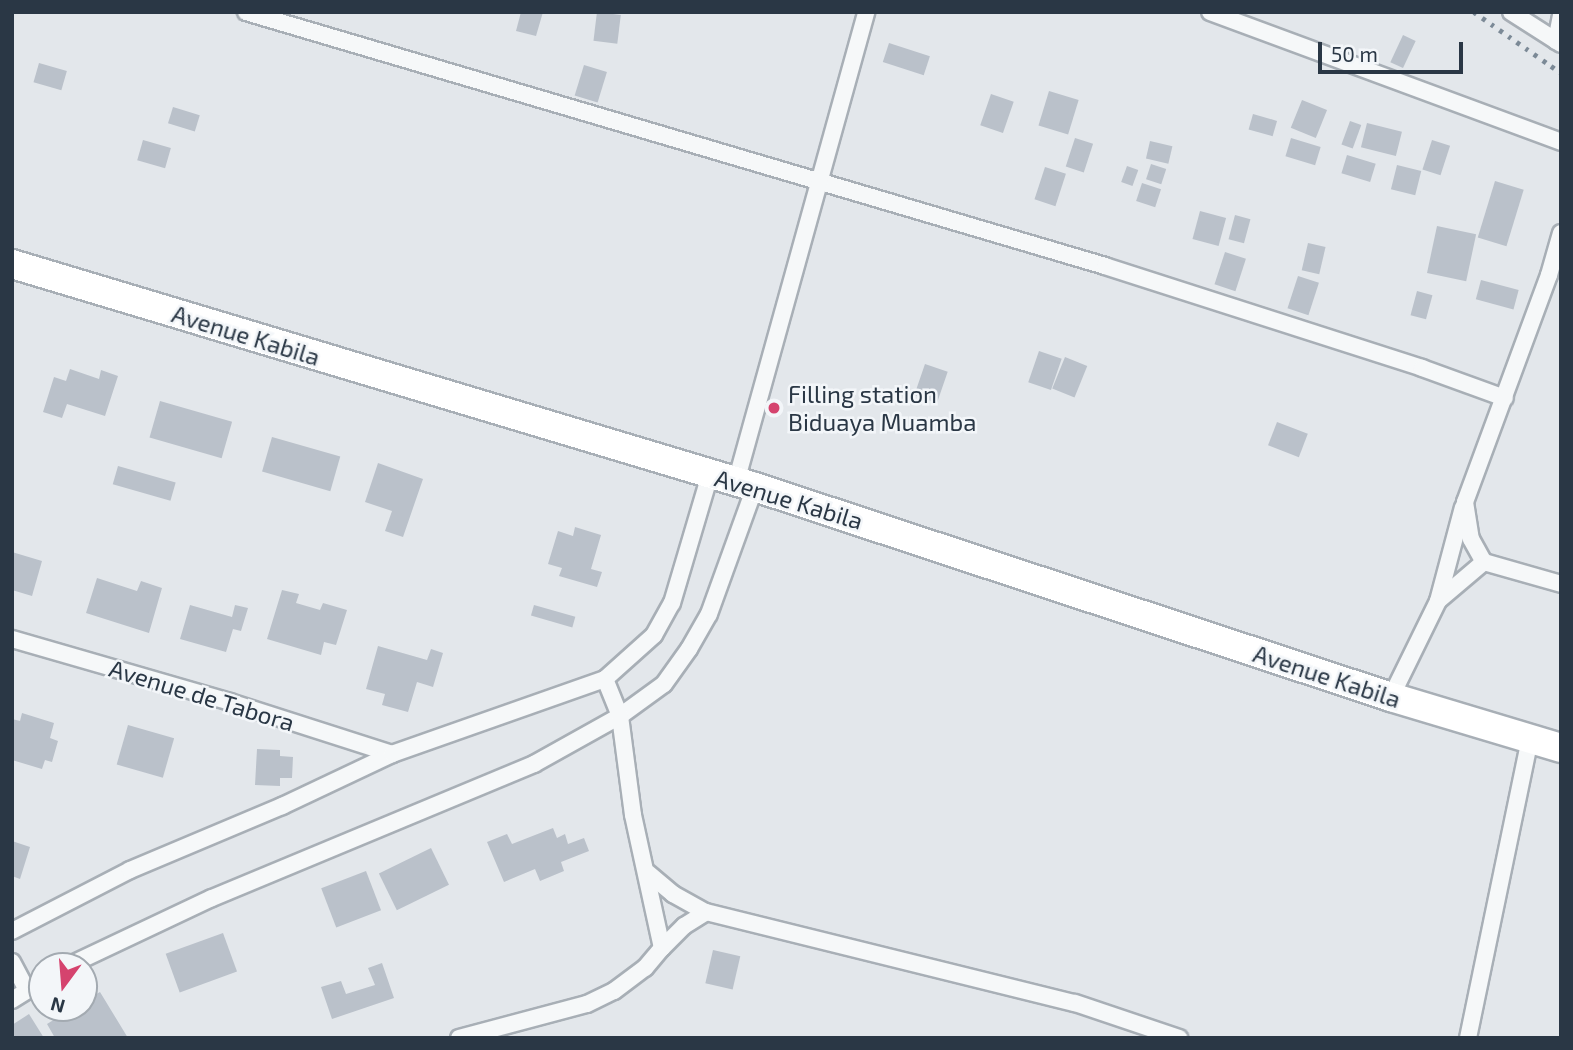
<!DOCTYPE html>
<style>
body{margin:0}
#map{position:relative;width:1573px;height:1050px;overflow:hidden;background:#e3e7eb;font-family:"Exo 2",sans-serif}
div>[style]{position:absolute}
.building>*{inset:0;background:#bac1ca;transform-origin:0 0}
.roads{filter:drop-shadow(2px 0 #a8afb6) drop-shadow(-2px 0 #a8afb6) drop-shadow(0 2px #a8afb6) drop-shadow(0 -2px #a8afb6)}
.minor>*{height:16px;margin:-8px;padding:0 8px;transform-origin:8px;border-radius:8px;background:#f6f8f9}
.trunk>*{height:28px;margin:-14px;padding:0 14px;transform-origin:14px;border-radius:14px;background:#fff}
.rail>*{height:5px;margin-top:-2.5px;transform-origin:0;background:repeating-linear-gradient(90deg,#7b8996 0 3.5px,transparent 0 10.5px)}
.dots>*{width:19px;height:19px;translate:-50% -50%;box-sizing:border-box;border:4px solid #f3f6f9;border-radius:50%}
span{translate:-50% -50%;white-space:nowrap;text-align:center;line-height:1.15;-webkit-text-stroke:5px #f3f6f9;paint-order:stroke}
.street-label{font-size:24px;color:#2a3745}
.poi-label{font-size:24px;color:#2a3745}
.left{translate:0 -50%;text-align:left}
.frame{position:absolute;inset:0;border:14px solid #2a3745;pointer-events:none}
.north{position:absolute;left:28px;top:952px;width:70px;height:70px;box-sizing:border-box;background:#f3f6f9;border:2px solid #a3aab1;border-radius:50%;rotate:196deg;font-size:19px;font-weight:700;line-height:28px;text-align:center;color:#2a3745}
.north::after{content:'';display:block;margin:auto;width:24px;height:32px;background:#d5436e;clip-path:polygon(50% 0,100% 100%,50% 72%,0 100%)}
.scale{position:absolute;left:1318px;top:42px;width:145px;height:32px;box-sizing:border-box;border:4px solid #2a3745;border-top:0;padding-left:9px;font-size:21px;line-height:24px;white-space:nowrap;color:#2a3745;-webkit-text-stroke:5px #f3f6f9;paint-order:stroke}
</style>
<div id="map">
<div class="building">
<div style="clip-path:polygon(521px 12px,543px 12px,536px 36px,516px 31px)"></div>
<div style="left:597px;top:12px;width:24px;height:29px;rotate:7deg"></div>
<div style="left:1403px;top:35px;width:14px;height:30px;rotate:25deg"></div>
<div style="left:889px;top:43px;width:43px;height:20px;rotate:18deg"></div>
<div style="left:39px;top:63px;width:29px;height:20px;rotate:16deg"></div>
<div style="left:584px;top:65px;width:24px;height:32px;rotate:17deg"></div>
<div style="left:1049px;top:91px;width:31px;height:36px;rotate:17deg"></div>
<div style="left:991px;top:94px;width:24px;height:33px;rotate:19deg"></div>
<div style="left:1302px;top:100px;width:27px;height:30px;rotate:22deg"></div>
<div style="left:173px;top:107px;width:28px;height:17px;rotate:17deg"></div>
<div style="left:1253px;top:114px;width:25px;height:16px;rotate:16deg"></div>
<div style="left:1350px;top:121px;width:12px;height:25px;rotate:20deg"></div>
<div style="left:1367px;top:123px;width:36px;height:25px;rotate:14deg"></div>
<div style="left:1075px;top:138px;width:19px;height:30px;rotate:18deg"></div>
<div style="left:1291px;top:138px;width:31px;height:19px;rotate:17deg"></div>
<div style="left:143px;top:140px;width:29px;height:21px;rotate:16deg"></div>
<div style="left:1432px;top:140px;width:19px;height:31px;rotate:18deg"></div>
<div style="left:1150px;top:141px;width:23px;height:18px;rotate:13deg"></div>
<div style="left:1347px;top:155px;width:30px;height:19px;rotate:17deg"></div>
<div style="left:1151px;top:164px;width:16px;height:16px;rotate:18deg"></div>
<div style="left:1397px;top:165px;width:25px;height:25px;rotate:14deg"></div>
<div style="left:1127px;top:166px;width:12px;height:17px;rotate:20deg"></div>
<div style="left:1045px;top:167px;width:22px;height:34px;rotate:18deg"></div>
<div style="left:1495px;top:181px;width:30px;height:59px;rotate:17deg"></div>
<div style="left:1142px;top:183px;width:20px;height:19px;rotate:18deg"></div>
<div style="left:1200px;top:211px;width:27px;height:29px;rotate:15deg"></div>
<div style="left:1235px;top:215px;width:16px;height:25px;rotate:15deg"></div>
<div style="left:1437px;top:226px;width:40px;height:48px;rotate:12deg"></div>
<div style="left:1308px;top:243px;width:18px;height:28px;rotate:13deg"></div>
<div style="left:1225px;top:252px;width:22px;height:34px;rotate:18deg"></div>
<div style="left:1298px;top:276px;width:22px;height:34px;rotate:18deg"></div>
<div style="left:1481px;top:280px;width:39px;height:20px;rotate:15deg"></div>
<div style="left:1417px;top:291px;width:16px;height:25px;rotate:15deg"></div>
<div style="left:1039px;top:351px;width:24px;height:33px;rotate:19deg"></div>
<div style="left:1065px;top:357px;width:24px;height:34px;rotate:22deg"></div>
<div style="left:925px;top:364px;width:24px;height:33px;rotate:19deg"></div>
<div style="clip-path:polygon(70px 369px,99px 379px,101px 370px,118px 376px,105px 416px,67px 404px,62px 418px,43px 412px,54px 377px,66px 381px)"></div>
<div style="left:160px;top:401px;width:75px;height:38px;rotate:16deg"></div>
<div style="left:1277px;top:422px;width:33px;height:25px;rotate:21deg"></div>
<div style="left:272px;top:437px;width:71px;height:36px;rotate:16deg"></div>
<div style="clip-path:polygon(378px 463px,423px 479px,403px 537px,385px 531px,392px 511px,365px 502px)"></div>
<div style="left:118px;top:466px;width:60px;height:19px;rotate:16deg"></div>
<div style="clip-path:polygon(575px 527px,601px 535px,591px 569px,602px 572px,597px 587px,559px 576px,562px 568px,548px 564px,558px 531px,573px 536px)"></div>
<div style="clip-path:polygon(12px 552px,42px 561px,32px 596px,12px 590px)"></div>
<div style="clip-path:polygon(97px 578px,137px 591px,141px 581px,162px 588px,149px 633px,86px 613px)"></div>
<div style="clip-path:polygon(282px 590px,299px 594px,296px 603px,320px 610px,323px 603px,347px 610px,336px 645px,324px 642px,321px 655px,267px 639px)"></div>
<div style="clip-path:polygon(190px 605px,232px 617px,235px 605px,248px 608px,241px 631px,233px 629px,226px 652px,180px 639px)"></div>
<div style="left:534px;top:605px;width:43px;height:11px;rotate:16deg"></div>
<div style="clip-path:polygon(378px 646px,427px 660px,431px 649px,443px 653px,433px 687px,417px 682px,408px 712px,382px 705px,385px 694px,366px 689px)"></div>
<div style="clip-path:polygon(22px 713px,54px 723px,50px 738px,58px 741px,52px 762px,45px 760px,42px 769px,12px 760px,12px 719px,20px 721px)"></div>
<div style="left:128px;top:725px;width:48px;height:41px;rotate:16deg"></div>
<div style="clip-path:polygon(257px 749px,280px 750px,280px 756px,293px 757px,292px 778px,280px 778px,280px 786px,255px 785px)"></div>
<div style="clip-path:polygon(553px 828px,557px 838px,565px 834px,568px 844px,584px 838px,589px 851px,561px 862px,564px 871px,540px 881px,535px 869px,504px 882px,487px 842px,507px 834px,512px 844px)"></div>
<div style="clip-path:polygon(12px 841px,30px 847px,20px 879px,12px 876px)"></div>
<div style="left:431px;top:848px;width:41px;height:58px;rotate:64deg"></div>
<div style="left:366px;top:871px;width:42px;height:48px;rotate:69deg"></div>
<div style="left:223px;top:933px;width:41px;height:61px;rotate:70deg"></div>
<div style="left:713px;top:950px;width:28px;height:34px;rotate:13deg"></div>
<div style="clip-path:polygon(382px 963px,394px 998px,332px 1019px,321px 987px,341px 981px,346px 994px,375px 985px,368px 968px)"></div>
<div style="clip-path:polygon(100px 992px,128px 1038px,55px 1038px,47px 1024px,73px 1008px,84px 1008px,84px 1001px)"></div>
<div style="clip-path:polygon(29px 1014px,44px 1038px,12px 1038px,12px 1025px)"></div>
</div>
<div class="roads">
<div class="minor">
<div style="left:246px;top:12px;width:896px;rotate:16.47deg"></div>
<div style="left:1105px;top:266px;width:333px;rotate:17.8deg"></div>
<div style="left:1422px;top:368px;width:88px;rotate:19.9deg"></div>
<div style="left:1210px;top:12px;width:374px;rotate:20.3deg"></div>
<div style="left:1511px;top:12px;width:59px;rotate:32.6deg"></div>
<div style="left:1556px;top:41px;width:26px;rotate:-79deg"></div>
<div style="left:1561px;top:233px;width:44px;rotate:105.9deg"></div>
<div style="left:1549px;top:275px;width:242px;rotate:110.3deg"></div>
<div style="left:1465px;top:502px;width:37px;rotate:81deg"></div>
<div style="left:1471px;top:539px;width:26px;rotate:61deg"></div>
<div style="left:1484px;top:562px;width:80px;rotate:15.9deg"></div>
<div style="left:736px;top:482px;width:488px;rotate:-74.5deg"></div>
<div style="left:1438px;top:601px;width:97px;rotate:-75.1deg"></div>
<div style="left:12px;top:639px;width:227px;rotate:16.1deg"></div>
<div style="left:230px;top:702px;width:170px;rotate:17.8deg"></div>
<div style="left:1391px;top:697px;width:107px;rotate:-63.9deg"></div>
<div style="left:1438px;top:601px;width:60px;rotate:-40.3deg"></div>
<div style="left:648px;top:873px;width:33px;rotate:40deg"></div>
<div style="left:673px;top:894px;width:38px;rotate:29deg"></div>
<div style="left:706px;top:912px;width:380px;rotate:13.9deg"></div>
<div style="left:1075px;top:1003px;width:110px;rotate:18.6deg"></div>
<div style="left:12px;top:931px;width:133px;rotate:-27.3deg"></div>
<div style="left:130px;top:870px;width:165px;rotate:-22.8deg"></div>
<div style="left:282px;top:806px;width:122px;rotate:-25.3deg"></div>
<div style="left:392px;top:754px;width:226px;rotate:-19.4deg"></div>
<div style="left:605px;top:679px;width:66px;rotate:-41.9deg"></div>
<div style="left:654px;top:635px;width:37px;rotate:-61deg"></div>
<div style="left:672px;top:603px;width:134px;rotate:-73.5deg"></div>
<div style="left:662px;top:948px;width:31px;rotate:-45deg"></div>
<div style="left:684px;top:926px;width:26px;rotate:-32deg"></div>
<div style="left:12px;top:962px;width:32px;rotate:62deg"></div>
<div style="left:68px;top:966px;width:159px;rotate:-25.3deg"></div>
<div style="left:212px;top:898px;width:349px;rotate:-22.6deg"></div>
<div style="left:534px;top:764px;width:98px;rotate:-29.2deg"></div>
<div style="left:620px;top:716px;width:54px;rotate:-36deg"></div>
<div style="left:664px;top:684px;width:43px;rotate:-54.5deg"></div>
<div style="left:689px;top:649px;width:40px;rotate:-60.3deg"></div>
<div style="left:709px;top:614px;width:135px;rotate:-70.1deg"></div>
<div style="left:12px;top:1000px;width:36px;rotate:-32deg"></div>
<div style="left:459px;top:1038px;width:132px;rotate:-14.9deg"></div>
<div style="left:587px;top:1004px;width:30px;rotate:-26deg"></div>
<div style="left:614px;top:991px;width:39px;rotate:-37deg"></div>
<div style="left:645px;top:968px;width:26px;rotate:-50deg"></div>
<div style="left:662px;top:948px;width:136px;rotate:-102.3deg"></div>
<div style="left:633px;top:815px;width:100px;rotate:-97.5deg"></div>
<div style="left:620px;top:716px;width:40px;rotate:-112deg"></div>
<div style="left:1468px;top:1038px;width:306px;rotate:-78.3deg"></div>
</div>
<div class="trunk">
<div style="left:12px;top:264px;width:776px;rotate:16.71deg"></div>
<div style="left:755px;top:487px;width:670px;rotate:18.27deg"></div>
<div style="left:1391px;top:697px;width:177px;rotate:16.7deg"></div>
</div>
</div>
<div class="rail">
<div style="left:1474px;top:12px;width:106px;rotate:35deg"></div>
</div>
<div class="dots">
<div style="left:774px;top:408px;background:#d5436e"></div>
</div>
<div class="street-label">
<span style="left:246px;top:335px;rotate:17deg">Avenue Kabila</span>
<span style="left:789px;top:499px;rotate:17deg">Avenue Kabila</span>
<span style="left:1327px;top:676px;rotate:18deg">Avenue Kabila</span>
<span style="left:202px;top:695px;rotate:17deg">Avenue de Tabora</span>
</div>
<div class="poi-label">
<span class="left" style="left:788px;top:408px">Filling station<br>Biduaya Muamba</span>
</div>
<div class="frame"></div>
<div class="north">N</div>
<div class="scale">50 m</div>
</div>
